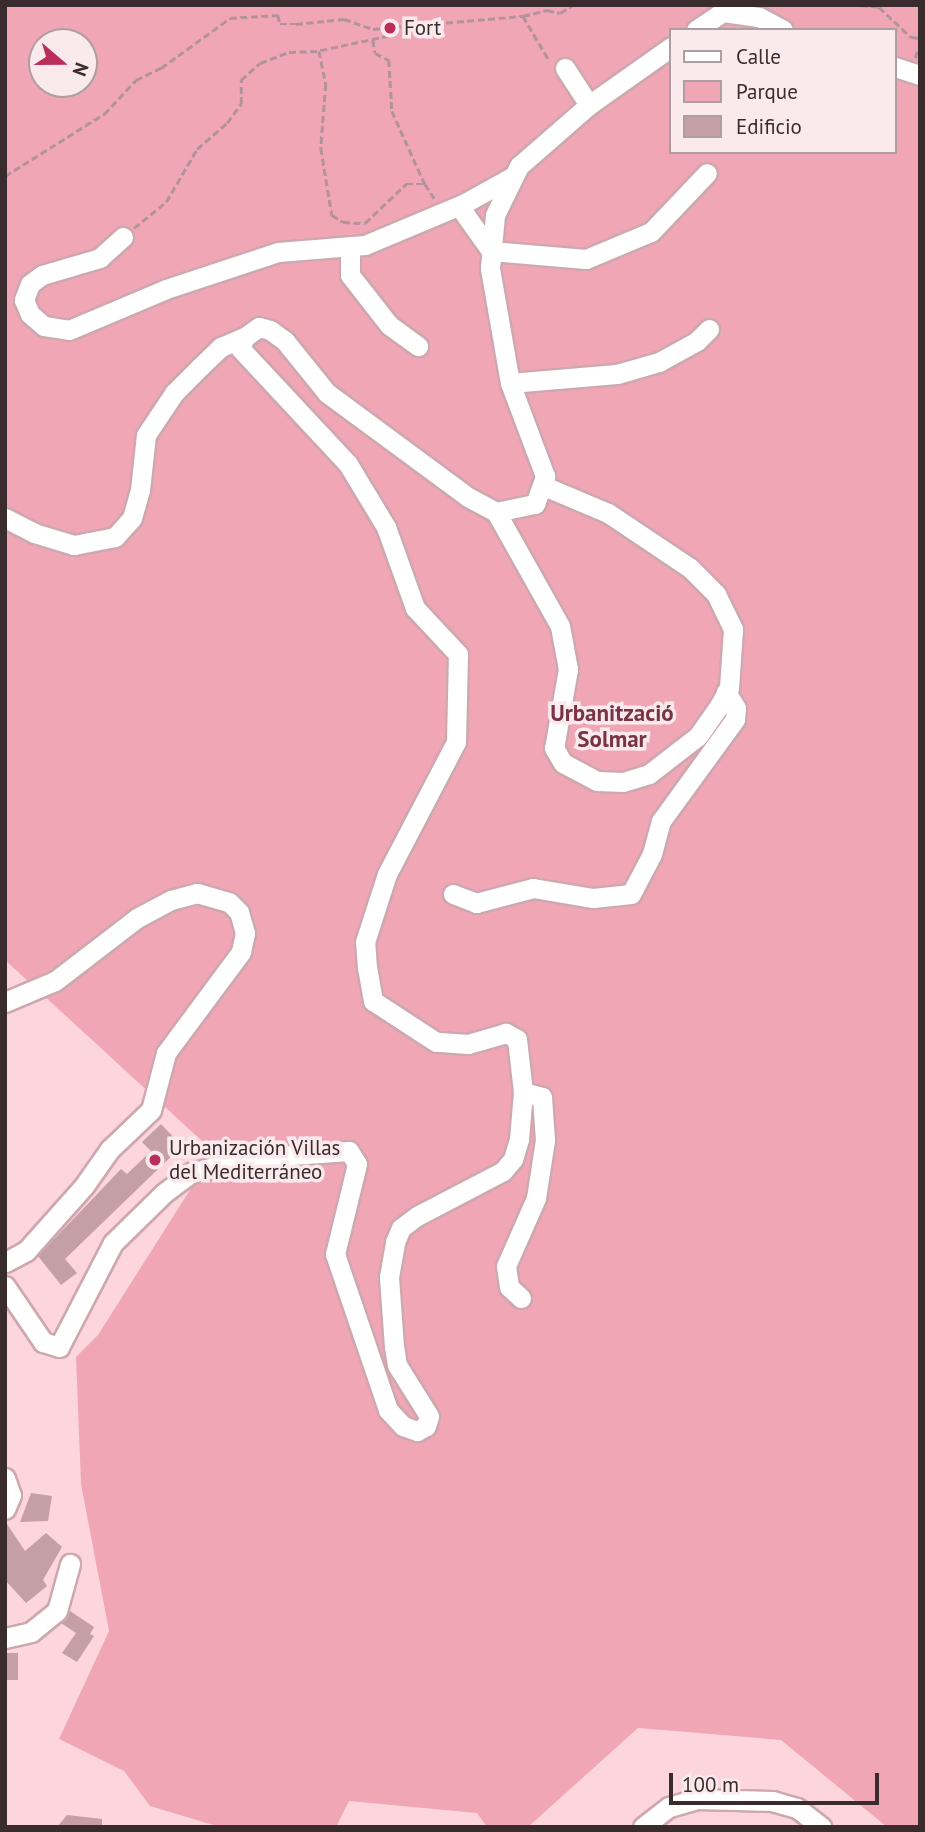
<!DOCTYPE html>
<meta charset="utf-8">
<style>
body{margin:0}
#map{position:relative;width:925px;height:1832px;overflow:hidden;background:#fdd6dd;font-family:"PT Sans",sans-serif}
div>[style]{position:absolute}
.green>*{inset:0;background:#f1a6b6}
.building>*{inset:0;background:#c49fa6;transform-origin:0 0}
.path>*{height:2.5px;margin-top:-1.25px;transform-origin:0;background:repeating-linear-gradient(90deg,#b19399 0 7px,transparent 0 10.5px)}
.roads{filter:drop-shadow(2px 0 #cea8af) drop-shadow(-2px 0 #cea8af) drop-shadow(0 2px #cea8af) drop-shadow(0 -2px #cea8af)}
.minor>*{height:19px;margin:-9.5px;padding:0 9.5px;transform-origin:9.5px;border-radius:9.5px;background:#fff}
.dots>*{width:19px;height:19px;translate:-50% -50%;box-sizing:border-box;border:4px solid #faeaed;border-radius:50%}
span{translate:-50% -50%;white-space:nowrap;text-align:center;line-height:1.15;-webkit-text-stroke:7px #faeaed;paint-order:stroke}
.poi-label{font-size:21px;color:#3a2b2e}
.left{translate:0 -50%;text-align:left}
.neighbourhood-label{font-size:23px;color:#793346;font-weight:700}
.frame{position:absolute;inset:0;border:7px solid #3a2b2e;pointer-events:none}
.legend{position:absolute;left:669px;top:28px;width:228px;height:126px;box-sizing:border-box;background:#faeaed;border:2px solid #ad9ea1;margin:0;padding:9px 12px;list-style:none;font-size:21px;color:#3a2b2e}
.legend li{display:flex;align-items:center;gap:14px;height:35px}
.legend b{width:35px;border:2px solid #ad9ea1}
.north{position:absolute;left:28px;top:28px;width:70px;height:70px;box-sizing:border-box;background:#faeaed;border:2px solid #ad9ea1;border-radius:50%;rotate:110deg;font-size:19px;font-weight:700;line-height:28px;text-align:center;color:#3a2b2e}
.north::after{content:'';display:block;margin:auto;width:24px;height:32px;background:#bb2d5d;clip-path:polygon(50% 0,100% 100%,50% 72%,0 100%)}
.scale{position:absolute;left:669px;top:1773px;width:210px;height:32px;box-sizing:border-box;border:4px solid #3a2b2e;border-top:0;padding-left:9px;font-size:21px;line-height:24px;white-space:nowrap;color:#3a2b2e;-webkit-text-stroke:5px #faeaed;paint-order:stroke}
</style>
<div id="map">
<div class="green">
<div style="clip-path:polygon(evenodd,5px 5px,920px 5px,920px 1827px,887px 1827px,781px 1740px,638px 1728px,528px 1827px,487px 1827px,477px 1813px,349px 1801px,336px 1827px,220px 1827px,150px 1806px,124px 1771px,59px 1739px,109px 1631px,81px 1484px,76px 1357px,98px 1335px,214px 1152px,5px 960px,5px 5px,671px 30px,895px 30px,895px 152px,671px 152px,671px 30px,5px 5px,42px 42px,84px 42px,84px 84px,42px 84px,42px 42px)"></div>
</div>
<div class="building">
<div style="clip-path:polygon(161px 1124px,182px 1146px,65px 1259px,77px 1273px,61px 1285px,38px 1256px,121px 1169px,127px 1174px,151px 1151px,142px 1142px)"></div>
<div style="clip-path:polygon(31px 1493px,52px 1496px,48px 1521px,20px 1522px)"></div>
<div style="clip-path:polygon(5px 1521px,25px 1551px,46px 1533px,62px 1547px,43px 1580px,47px 1586px,26px 1603px,5px 1580px)"></div>
<div style="clip-path:polygon(70px 1611px,94px 1627px,90px 1634px,94px 1636px,77px 1662px,62px 1653px,76px 1633px,61px 1623px)"></div>
<div style="left:5px;top:1653px;width:13px;height:27px"></div>
<div style="clip-path:polygon(67px 1815px,102px 1819px,102px 1827px,57px 1827px)"></div>
</div>
<div class="path">
<div style="left:861px;top:5px;width:18px;rotate:6deg"></div>
<div style="left:879px;top:7px;width:44px;rotate:43.2deg"></div>
<div style="left:911px;top:37px;width:9px;rotate:6deg"></div>
<div style="left:523px;top:16px;width:53px;rotate:59.6deg"></div>
<div style="left:390px;top:27px;width:9px;rotate:96deg"></div>
<div style="left:389px;top:36px;width:72px;rotate:167.9deg"></div>
<div style="left:319px;top:51px;width:34px;rotate:78deg"></div>
<div style="left:326px;top:84px;width:64px;rotate:94.5deg"></div>
<div style="left:321px;top:148px;width:68px;rotate:80.7deg"></div>
<div style="left:332px;top:215px;width:13px;rotate:32deg"></div>
<div style="left:343px;top:222px;width:22px;rotate:3deg"></div>
<div style="left:365px;top:223px;width:57px;rotate:-43.6deg"></div>
<div style="left:406px;top:184px;width:19px"></div>
<div style="left:425px;top:184px;width:17px;rotate:57deg"></div>
<div style="left:373px;top:40px;width:13px;rotate:81deg"></div>
<div style="left:375px;top:53px;width:16px;rotate:27deg"></div>
<div style="left:389px;top:60px;width:51px;rotate:86.6deg"></div>
<div style="left:392px;top:111px;width:80px;rotate:65.7deg"></div>
<div style="left:915px;top:58px;width:15px;rotate:-70deg"></div>
<div style="left:5px;top:176px;width:117px;rotate:-32.1deg"></div>
<div style="left:104px;top:114px;width:47px;rotate:-46.7deg"></div>
<div style="left:136px;top:80px;width:28px;rotate:-26deg"></div>
<div style="left:161px;top:68px;width:85px;rotate:-35.9deg"></div>
<div style="left:230px;top:18px;width:48px;rotate:-3.6deg"></div>
<div style="left:278px;top:15px;width:9px;rotate:77deg"></div>
<div style="left:280px;top:24px;width:16px"></div>
<div style="left:296px;top:24px;width:48px;rotate:-5.9deg"></div>
<div style="left:344px;top:19px;width:31px;rotate:19deg"></div>
<div style="left:373px;top:29px;width:151px;rotate:-5deg"></div>
<div style="left:523px;top:16px;width:25px;rotate:-14deg"></div>
<div style="left:547px;top:10px;width:13px;rotate:13deg"></div>
<div style="left:560px;top:13px;width:15px;rotate:-32deg"></div>
<div style="left:134px;top:228px;width:41px;rotate:-39.1deg"></div>
<div style="left:166px;top:202px;width:61px;rotate:-59.7deg"></div>
<div style="left:197px;top:149px;width:40px;rotate:-41deg"></div>
<div style="left:227px;top:123px;width:24px;rotate:-54deg"></div>
<div style="left:241px;top:104px;width:24px;rotate:-90deg"></div>
<div style="left:241px;top:80px;width:25px;rotate:-42deg"></div>
<div style="left:260px;top:63px;width:31px;rotate:-21deg"></div>
<div style="left:289px;top:52px;width:30px;rotate:-2deg"></div>
</div>
<div class="roads">
<div class="minor">
<div style="left:696px;top:30px;width:32px;rotate:-34deg"></div>
<div style="left:723px;top:12px;width:36px;rotate:8deg"></div>
<div style="left:759px;top:17px;width:27px;rotate:28deg"></div>
<div style="left:895px;top:67px;width:26px;rotate:18deg"></div>
<div style="left:565px;top:68px;width:44px;rotate:57deg"></div>
<div style="left:459px;top:206px;width:55px;rotate:54.6deg"></div>
<div style="left:491px;top:251px;width:95px;rotate:4.8deg"></div>
<div style="left:586px;top:259px;width:70px;rotate:-22.6deg"></div>
<div style="left:651px;top:232px;width:81px;rotate:-46.5deg"></div>
<div style="left:123px;top:237px;width:31px;rotate:138deg"></div>
<div style="left:100px;top:258px;width:60px;rotate:163.7deg"></div>
<div style="left:42px;top:275px;width:15px;rotate:143deg"></div>
<div style="left:30px;top:284px;width:17px;rotate:111deg"></div>
<div style="left:24px;top:300px;width:15px;rotate:67deg"></div>
<div style="left:30px;top:314px;width:18px;rotate:41deg"></div>
<div style="left:44px;top:326px;width:25px;rotate:9deg"></div>
<div style="left:69px;top:330px;width:105px;rotate:-22.9deg"></div>
<div style="left:166px;top:289px;width:118px;rotate:-18.3deg"></div>
<div style="left:278px;top:252px;width:87px;rotate:-4.6deg"></div>
<div style="left:365px;top:245px;width:106px;rotate:-22.7deg"></div>
<div style="left:463px;top:204px;width:56px;rotate:-28.9deg"></div>
<div style="left:350px;top:247px;width:28px;rotate:90deg"></div>
<div style="left:350px;top:275px;width:63px;rotate:52deg"></div>
<div style="left:389px;top:325px;width:36px;rotate:36deg"></div>
<div style="left:510px;top:383px;width:107px;rotate:-4.8deg"></div>
<div style="left:617px;top:374px;width:44px;rotate:-15.9deg"></div>
<div style="left:659px;top:362px;width:43px;rotate:-28.9deg"></div>
<div style="left:697px;top:341px;width:17px;rotate:-45deg"></div>
<div style="left:496px;top:512px;width:131px;rotate:60.7deg"></div>
<div style="left:560px;top:626px;width:44px;rotate:79.5deg"></div>
<div style="left:568px;top:669px;width:80px;rotate:100deg"></div>
<div style="left:554px;top:748px;width:17px;rotate:59deg"></div>
<div style="left:563px;top:763px;width:38px;rotate:28deg"></div>
<div style="left:597px;top:781px;width:26px;rotate:2deg"></div>
<div style="left:623px;top:782px;width:27px;rotate:-17deg"></div>
<div style="left:649px;top:774px;width:62px;rotate:-37.8deg"></div>
<div style="left:698px;top:736px;width:37px;rotate:-55deg"></div>
<div style="left:719px;top:706px;width:21px;rotate:-61deg"></div>
<div style="left:729px;top:688px;width:59px;rotate:-86.1deg"></div>
<div style="left:733px;top:629px;width:39px;rotate:-116deg"></div>
<div style="left:716px;top:594px;width:37px;rotate:-135deg"></div>
<div style="left:690px;top:568px;width:99px;rotate:-146.1deg"></div>
<div style="left:608px;top:513px;width:69px;rotate:-157.1deg"></div>
<div style="left:5px;top:518px;width:33px;rotate:27deg"></div>
<div style="left:34px;top:533px;width:42px;rotate:16.7deg"></div>
<div style="left:74px;top:545px;width:42px;rotate:-11deg"></div>
<div style="left:115px;top:537px;width:25px;rotate:-48deg"></div>
<div style="left:132px;top:518px;width:29px;rotate:-74deg"></div>
<div style="left:140px;top:490px;width:55px;rotate:-83.8deg"></div>
<div style="left:146px;top:435px;width:50px;rotate:-56.3deg"></div>
<div style="left:174px;top:393px;width:38px;rotate:-45deg"></div>
<div style="left:201px;top:366px;width:28px;rotate:-44deg"></div>
<div style="left:221px;top:347px;width:26px;rotate:-23deg"></div>
<div style="left:453px;top:894px;width:25px;rotate:21deg"></div>
<div style="left:476px;top:903px;width:59px;rotate:-14.7deg"></div>
<div style="left:533px;top:888px;width:61px;rotate:9.5deg"></div>
<div style="left:593px;top:898px;width:38px;rotate:-6deg"></div>
<div style="left:631px;top:894px;width:45px;rotate:-62.3deg"></div>
<div style="left:652px;top:854px;width:34px;rotate:-75deg"></div>
<div style="left:661px;top:821px;width:126px;rotate:-54deg"></div>
<div style="left:735px;top:719px;width:11px;rotate:-85deg"></div>
<div style="left:736px;top:708px;width:19px;rotate:-122deg"></div>
<div style="left:5px;top:1002px;width:54px;rotate:-22.8deg"></div>
<div style="left:55px;top:981px;width:103px;rotate:-37.5deg"></div>
<div style="left:137px;top:918px;width:38px;rotate:-28deg"></div>
<div style="left:171px;top:900px;width:27px;rotate:-15deg"></div>
<div style="left:197px;top:893px;width:33px;rotate:16deg"></div>
<div style="left:229px;top:902px;width:14px;rotate:45deg"></div>
<div style="left:239px;top:912px;width:22px;rotate:74deg"></div>
<div style="left:245px;top:933px;width:19px;rotate:102deg"></div>
<div style="left:241px;top:952px;width:126px;rotate:126.6deg"></div>
<div style="left:166px;top:1053px;width:59px;rotate:104.7deg"></div>
<div style="left:151px;top:1110px;width:57px;rotate:136.4deg"></div>
<div style="left:110px;top:1149px;width:45px;rotate:125.1deg"></div>
<div style="left:84px;top:1186px;width:87px;rotate:131.7deg"></div>
<div style="left:26px;top:1251px;width:24px;rotate:152deg"></div>
<div style="left:5px;top:1286px;width:68px;rotate:55.8deg"></div>
<div style="left:43px;top:1342px;width:17px;rotate:17deg"></div>
<div style="left:59px;top:1347px;width:117px;rotate:-62.6deg"></div>
<div style="left:113px;top:1243px;width:71px;rotate:-44.4deg"></div>
<div style="left:164px;top:1193px;width:34px;rotate:-37deg"></div>
<div style="left:191px;top:1173px;width:60px;rotate:-14.5deg"></div>
<div style="left:249px;top:1158px;width:100px;rotate:-4deg"></div>
<div style="left:349px;top:1151px;width:15px;rotate:58deg"></div>
<div style="left:357px;top:1164px;width:93px;rotate:103.7deg"></div>
<div style="left:335px;top:1254px;width:165px;rotate:71.2deg"></div>
<div style="left:388px;top:1410px;width:22px;rotate:47deg"></div>
<div style="left:403px;top:1426px;width:15px;rotate:20deg"></div>
<div style="left:417px;top:1431px;width:10px;rotate:-29deg"></div>
<div style="left:426px;top:1426px;width:10px;rotate:-73deg"></div>
<div style="left:429px;top:1416px;width:60px;rotate:-122.1deg"></div>
<div style="left:397px;top:1365px;width:18px;rotate:-99deg"></div>
<div style="left:394px;top:1347px;width:70px;rotate:-94.1deg"></div>
<div style="left:389px;top:1277px;width:36px;rotate:-80deg"></div>
<div style="left:395px;top:1242px;width:15px;rotate:-67deg"></div>
<div style="left:401px;top:1228px;width:20px;rotate:-37deg"></div>
<div style="left:417px;top:1216px;width:97px;rotate:-27.6deg"></div>
<div style="left:503px;top:1171px;width:16px;rotate:-50deg"></div>
<div style="left:513px;top:1159px;width:21px;rotate:-73deg"></div>
<div style="left:519px;top:1139px;width:47px;rotate:-85.1deg"></div>
<div style="left:523px;top:1092px;width:53px;rotate:-96.5deg"></div>
<div style="left:517px;top:1039px;width:13px;rotate:-151deg"></div>
<div style="left:506px;top:1033px;width:40px;rotate:164deg"></div>
<div style="left:468px;top:1044px;width:32px;rotate:-176deg"></div>
<div style="left:436px;top:1042px;width:75px;rotate:-146.9deg"></div>
<div style="left:373px;top:1001px;width:34px;rotate:-100deg"></div>
<div style="left:367px;top:968px;width:26px;rotate:-94deg"></div>
<div style="left:365px;top:942px;width:71px;rotate:-72.1deg"></div>
<div style="left:387px;top:874px;width:149px;rotate:-62.4deg"></div>
<div style="left:456px;top:742px;width:88px;rotate:-88.7deg"></div>
<div style="left:458px;top:654px;width:63px;rotate:-133.1deg"></div>
<div style="left:415px;top:608px;width:86px;rotate:-109.7deg"></div>
<div style="left:386px;top:527px;width:74px;rotate:-121.1deg"></div>
<div style="left:348px;top:464px;width:158px;rotate:-133deg"></div>
<div style="left:240px;top:348px;width:12px;rotate:-66deg"></div>
<div style="left:245px;top:337px;width:17px;rotate:-36deg"></div>
<div style="left:259px;top:327px;width:11px;rotate:15deg"></div>
<div style="left:270px;top:330px;width:19px;rotate:36deg"></div>
<div style="left:285px;top:341px;width:67px;rotate:51.1deg"></div>
<div style="left:327px;top:393px;width:175px;rotate:36.4deg"></div>
<div style="left:468px;top:497px;width:32px;rotate:28deg"></div>
<div style="left:496px;top:512px;width:40px;rotate:-12deg"></div>
<div style="left:535px;top:504px;width:30px;rotate:-70deg"></div>
<div style="left:545px;top:476px;width:99px;rotate:-110.6deg"></div>
<div style="left:510px;top:383px;width:117px;rotate:-99.9deg"></div>
<div style="left:490px;top:268px;width:53px;rotate:-84.6deg"></div>
<div style="left:495px;top:215px;width:55px;rotate:-63.9deg"></div>
<div style="left:519px;top:166px;width:93px;rotate:-41.1deg"></div>
<div style="left:589px;top:105px;width:100px;rotate:-35.3deg"></div>
<div style="left:521px;top:1298px;width:16px;rotate:-137deg"></div>
<div style="left:509px;top:1287px;width:21px;rotate:-98deg"></div>
<div style="left:506px;top:1266px;width:74px;rotate:-66.2deg"></div>
<div style="left:536px;top:1198px;width:59px;rotate:-81.2deg"></div>
<div style="left:545px;top:1140px;width:43px;rotate:-94deg"></div>
<div style="left:542px;top:1097px;width:20px;rotate:-165deg"></div>
<div style="left:5px;top:1478px;width:18px;rotate:71deg"></div>
<div style="left:11px;top:1495px;width:15px;rotate:113deg"></div>
<div style="left:5px;top:1638px;width:27px;rotate:-13deg"></div>
<div style="left:31px;top:1632px;width:33px;rotate:-39deg"></div>
<div style="left:57px;top:1611px;width:49px;rotate:-74.5deg"></div>
<div style="left:643px;top:1827px;width:33px;rotate:-38deg"></div>
<div style="left:669px;top:1807px;width:29px;rotate:-16deg"></div>
<div style="left:697px;top:1799px;width:75px;rotate:1.5deg"></div>
<div style="left:772px;top:1801px;width:26px;rotate:16deg"></div>
<div style="left:797px;top:1808px;width:31px;rotate:38deg"></div>
</div>
</div>
<div class="dots">
<div style="left:390px;top:28px;background:#bb2d5d"></div>
<div style="left:155px;top:1160px;background:#bb2d5d"></div>
</div>
<div class="poi-label">
<span class="left" style="left:404px;top:28px">Fort</span>
<span class="left" style="left:169px;top:1160px">Urbanización Villas<br>del Mediterráneo</span>
</div>
<div class="neighbourhood-label">
<span style="left:612px;top:726px">Urbanització<br>Solmar</span>
</div>
<div class="frame"></div>
<ul class="legend">
<li><b style="height:9px;background:#fff"></b>Calle</li>
<li><b style="height:19px;background:#f1a6b6"></b>Parque</li>
<li><b style="height:19px;background:#c49fa6"></b>Edificio</li>
</ul>
<div class="north">N</div>
<div class="scale">100 m</div>
</div>
